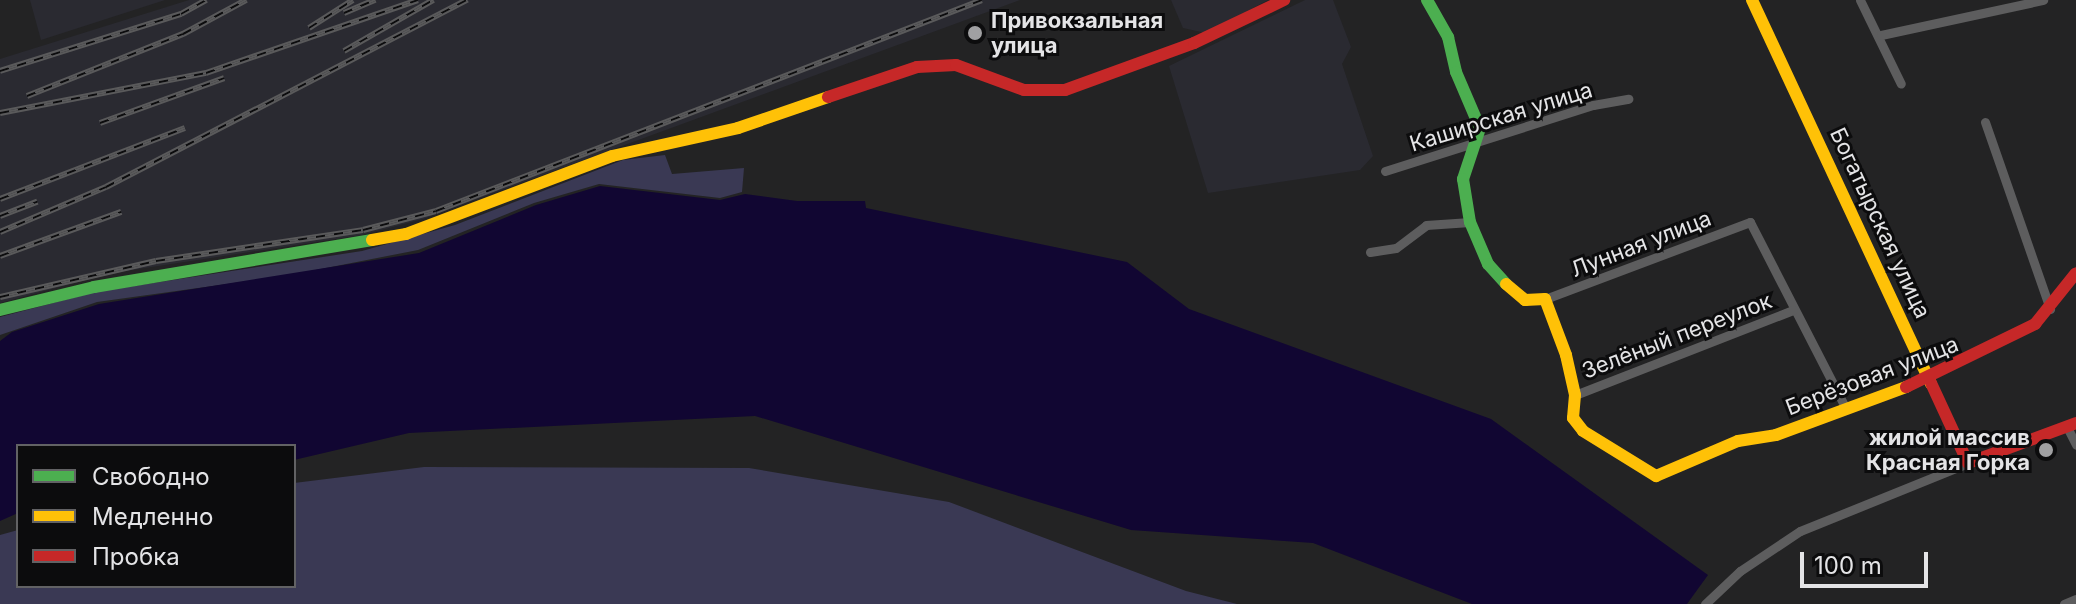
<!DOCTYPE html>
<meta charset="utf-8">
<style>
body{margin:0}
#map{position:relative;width:2076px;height:604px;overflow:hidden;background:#232324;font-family:Inter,sans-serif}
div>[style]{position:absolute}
.built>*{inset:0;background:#2a2a31}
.green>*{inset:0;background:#3a3954}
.water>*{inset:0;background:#110632}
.street>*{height:9px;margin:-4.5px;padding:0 4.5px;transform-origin:4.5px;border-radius:4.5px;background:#5d5d5e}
.fast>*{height:12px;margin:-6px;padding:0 6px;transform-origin:6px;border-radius:6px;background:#4caf50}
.slow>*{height:12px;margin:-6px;padding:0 6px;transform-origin:6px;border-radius:6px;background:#ffc107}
.jam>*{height:12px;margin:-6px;padding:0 6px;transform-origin:6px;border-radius:6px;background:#c62828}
.rail>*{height:6px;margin-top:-3px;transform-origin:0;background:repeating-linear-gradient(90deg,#0c0c0d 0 9px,#5a5a5b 0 18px);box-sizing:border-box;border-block:2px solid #5a5a5b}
.dots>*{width:22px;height:22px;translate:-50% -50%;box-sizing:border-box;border:4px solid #0c0c0d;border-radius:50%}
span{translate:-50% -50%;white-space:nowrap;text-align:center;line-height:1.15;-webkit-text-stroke:6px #0c0c0d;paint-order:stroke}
.poi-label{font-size:22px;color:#e4e4e6;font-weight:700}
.left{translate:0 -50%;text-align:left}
.right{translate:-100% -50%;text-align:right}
.street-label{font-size:22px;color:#e4e4e6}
.legend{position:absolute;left:16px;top:444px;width:280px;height:144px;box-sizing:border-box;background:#0c0c0d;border:2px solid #626264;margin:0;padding:10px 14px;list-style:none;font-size:24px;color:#e4e4e6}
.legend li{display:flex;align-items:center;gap:16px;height:40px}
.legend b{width:40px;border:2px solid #626264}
.scale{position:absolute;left:1800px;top:552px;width:128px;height:36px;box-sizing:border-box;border:4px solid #e4e4e6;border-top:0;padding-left:10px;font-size:24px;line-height:28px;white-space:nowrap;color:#e4e4e6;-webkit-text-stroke:6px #0c0c0d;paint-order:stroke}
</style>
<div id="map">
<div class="built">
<div style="clip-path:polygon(30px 0,165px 0,41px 40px)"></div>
<div style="clip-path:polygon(189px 0,1020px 0,423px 219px,362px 235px,112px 273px,0 303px,0 59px)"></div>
<div style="clip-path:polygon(1171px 0,1268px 0,1206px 33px,1183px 28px)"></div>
<div style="clip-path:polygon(1305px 0,1333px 0,1351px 47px,1342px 64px,1373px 156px,1360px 170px,1208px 193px,1169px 66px)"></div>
</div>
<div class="green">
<div style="clip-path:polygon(665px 155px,672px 174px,744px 168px,742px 192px,720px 198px,599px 184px,534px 203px,418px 250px,285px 276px,97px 302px,0 335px,0 317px,95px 292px,362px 251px,455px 225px,623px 160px)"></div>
<div style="clip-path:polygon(424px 467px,749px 468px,949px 502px,1186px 591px,1237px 604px,0 604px,0 535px,18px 530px,18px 586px,294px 586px,294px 483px)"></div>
</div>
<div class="water">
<div style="clip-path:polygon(600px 186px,720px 200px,745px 194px,797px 201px,865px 201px,866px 208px,1127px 262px,1189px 309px,1491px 419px,1708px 575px,1687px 604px,1472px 604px,1313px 543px,1131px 530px,755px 416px,409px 433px,294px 460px,294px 446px,18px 446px,18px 513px,0 521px,0 341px,12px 332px,99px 304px,419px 253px,536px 205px)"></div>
</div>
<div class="street">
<div style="left:1860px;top:0;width:93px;rotate:64deg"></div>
<div style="left:1881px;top:35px;width:166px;rotate:-12.2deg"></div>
<div style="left:1985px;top:122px;width:198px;rotate:70.8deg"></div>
<div style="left:1385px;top:171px;width:218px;rotate:-17.6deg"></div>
<div style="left:1593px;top:105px;width:36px;rotate:-10deg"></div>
<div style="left:1370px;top:252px;width:26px;rotate:-9deg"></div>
<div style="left:1396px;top:248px;width:38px;rotate:-37deg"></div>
<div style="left:1426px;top:225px;width:44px;rotate:-3.9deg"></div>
<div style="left:1545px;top:299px;width:219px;rotate:-20.6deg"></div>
<div style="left:1750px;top:222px;width:208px;rotate:62.8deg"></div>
<div style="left:1575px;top:395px;width:234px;rotate:-21.3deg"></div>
<div style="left:2067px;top:427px;width:20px;rotate:63deg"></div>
<div style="left:1705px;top:604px;width:48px;rotate:-43.3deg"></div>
<div style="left:1740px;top:571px;width:72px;rotate:-33.7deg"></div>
<div style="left:1800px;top:531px;width:181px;rotate:-22deg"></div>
<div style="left:2064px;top:604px;width:13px;rotate:-23deg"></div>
</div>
<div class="fast">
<div style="left:1427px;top:0;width:43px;rotate:60.4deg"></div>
<div style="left:1448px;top:37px;width:36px;rotate:77deg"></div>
<div style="left:1456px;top:72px;width:61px;rotate:66.8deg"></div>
<div style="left:1480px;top:128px;width:54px;rotate:108.4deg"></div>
<div style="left:1463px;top:179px;width:44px;rotate:80.8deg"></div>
<div style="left:1470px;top:222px;width:46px;rotate:66.8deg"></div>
<div style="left:1488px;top:264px;width:27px;rotate:48deg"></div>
<div style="left:0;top:310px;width:97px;rotate:-13.7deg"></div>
<div style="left:94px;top:287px;width:282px;rotate:-9.6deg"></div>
</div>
<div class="slow">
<div style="left:1752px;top:0;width:423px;rotate:65deg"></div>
<div style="left:372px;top:240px;width:35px;rotate:-10deg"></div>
<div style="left:406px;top:234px;width:220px;rotate:-20.7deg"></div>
<div style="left:612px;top:156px;width:129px;rotate:-12.5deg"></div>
<div style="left:738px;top:128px;width:95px;rotate:-19deg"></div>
<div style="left:1506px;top:284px;width:25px;rotate:40deg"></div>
<div style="left:1525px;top:300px;width:20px;rotate:-3deg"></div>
<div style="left:1545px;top:299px;width:60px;rotate:69.4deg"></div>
<div style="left:1566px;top:355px;width:41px;rotate:77.3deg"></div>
<div style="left:1575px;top:395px;width:23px;rotate:95deg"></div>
<div style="left:1573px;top:418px;width:16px;rotate:52deg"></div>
<div style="left:1583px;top:431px;width:86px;rotate:31.7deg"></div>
<div style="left:1656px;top:476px;width:89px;rotate:-23.1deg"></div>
<div style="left:1738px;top:441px;width:38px;rotate:-9deg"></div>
<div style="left:1776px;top:435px;width:139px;rotate:-20.3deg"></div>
</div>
<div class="jam">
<div style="left:828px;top:97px;width:94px;rotate:-18.6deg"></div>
<div style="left:917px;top:67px;width:39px;rotate:-3deg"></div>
<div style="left:956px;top:65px;width:72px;rotate:20.2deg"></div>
<div style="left:1024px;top:90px;width:41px"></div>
<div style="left:1065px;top:90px;width:137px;rotate:-20deg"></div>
<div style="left:1194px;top:43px;width:100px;rotate:-25.5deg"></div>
<div style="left:1931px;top:383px;width:88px;rotate:65.2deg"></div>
<div style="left:1968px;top:463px;width:115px;rotate:-20.3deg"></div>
<div style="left:1906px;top:387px;width:144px;rotate:-26deg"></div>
<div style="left:2035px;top:324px;width:65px;rotate:-51.2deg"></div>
</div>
<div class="rail">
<div style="left:344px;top:13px;width:34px;rotate:-23deg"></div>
<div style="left:309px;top:28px;width:52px;rotate:-32.5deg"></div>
<div style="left:344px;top:51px;width:103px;rotate:-29.8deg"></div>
<div style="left:0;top:71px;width:190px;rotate:-17.5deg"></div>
<div style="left:181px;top:14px;width:29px;rotate:-29deg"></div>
<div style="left:27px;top:96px;width:168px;rotate:-21.7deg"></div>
<div style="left:183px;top:34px;width:72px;rotate:-28.4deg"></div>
<div style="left:0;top:113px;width:210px;rotate:-11deg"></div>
<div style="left:206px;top:73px;width:224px;rotate:-19deg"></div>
<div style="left:100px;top:123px;width:132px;rotate:-19.9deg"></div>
<div style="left:0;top:199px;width:198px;rotate:-21deg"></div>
<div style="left:0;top:216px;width:40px;rotate:-21deg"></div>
<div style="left:0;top:232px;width:115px;rotate:-23deg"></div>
<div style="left:106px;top:187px;width:407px;rotate:-27.4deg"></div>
<div style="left:0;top:256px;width:129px;rotate:-20deg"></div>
<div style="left:0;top:297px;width:160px;rotate:-13deg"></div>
<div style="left:156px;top:261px;width:209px;rotate:-8.5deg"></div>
<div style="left:363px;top:230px;width:75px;rotate:-14.6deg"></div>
<div style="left:436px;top:211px;width:585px;rotate:-21.13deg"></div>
</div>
<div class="dots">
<div style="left:975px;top:33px;background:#a0a0a2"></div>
<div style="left:2046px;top:450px;background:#a0a0a2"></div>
</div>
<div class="poi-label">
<span class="left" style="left:991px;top:33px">Привокзальная<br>улица</span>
<span class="right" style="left:2030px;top:450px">жилой массив<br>Красная Горка</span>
</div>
<div class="street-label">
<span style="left:1501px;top:117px;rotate:-17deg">Каширская улица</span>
<span style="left:1880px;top:223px;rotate:65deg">Богатырская улица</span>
<span style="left:1641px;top:244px;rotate:-21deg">Лунная улица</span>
<span style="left:1677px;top:336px;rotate:-21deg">Зелёный переулок</span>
<span style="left:1872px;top:376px;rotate:-21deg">Берёзовая улица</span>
</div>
<ul class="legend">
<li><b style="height:10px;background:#4caf50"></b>Свободно</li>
<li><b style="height:10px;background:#ffc107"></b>Медленно</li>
<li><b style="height:10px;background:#c62828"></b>Пробка</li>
</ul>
<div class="scale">100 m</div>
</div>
